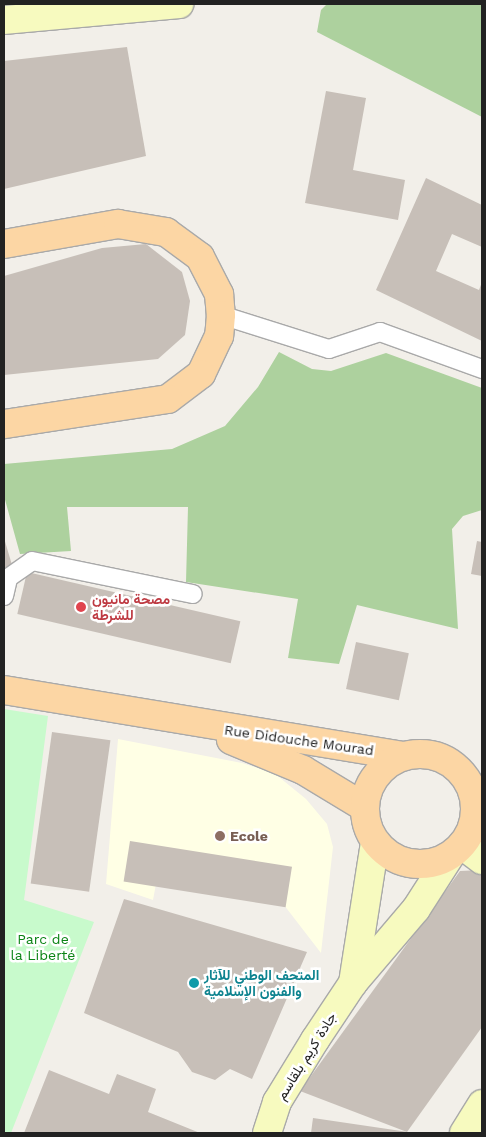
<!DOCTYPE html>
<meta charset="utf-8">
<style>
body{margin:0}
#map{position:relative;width:486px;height:1137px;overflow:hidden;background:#f2efe9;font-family:"Work Sans",Vazirmatn,sans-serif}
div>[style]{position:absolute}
.education>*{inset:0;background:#ffffe5}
.forest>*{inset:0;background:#add19e}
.park>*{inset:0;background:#c8facc}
.building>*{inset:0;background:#c7bfb8;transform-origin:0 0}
.roads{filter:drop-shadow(1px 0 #a9a9a9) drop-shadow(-1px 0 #a9a9a9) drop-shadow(0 1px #a9a9a9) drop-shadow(0 -1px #a9a9a9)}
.lane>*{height:18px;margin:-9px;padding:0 9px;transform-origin:9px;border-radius:9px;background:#fff}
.secondary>*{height:28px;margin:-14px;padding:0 14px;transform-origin:14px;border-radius:14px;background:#f7fabf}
.primary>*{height:28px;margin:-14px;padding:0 14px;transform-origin:14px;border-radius:14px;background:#fcd6a4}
.primary>.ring{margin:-14px;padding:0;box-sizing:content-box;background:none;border:28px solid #fcd6a4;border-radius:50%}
.dots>*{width:14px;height:14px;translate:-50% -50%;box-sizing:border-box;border:2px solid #fff;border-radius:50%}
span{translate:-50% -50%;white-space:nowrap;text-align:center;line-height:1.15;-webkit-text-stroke:5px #fff;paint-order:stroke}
.health-label{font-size:14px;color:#be3a42;font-weight:700}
.left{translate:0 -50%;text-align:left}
.street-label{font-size:14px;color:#222}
.education-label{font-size:14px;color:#785e54;font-weight:700}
.park-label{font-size:14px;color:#0c8416}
.culture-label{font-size:14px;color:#0d838f;font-weight:700}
.frame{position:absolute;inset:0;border:5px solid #222;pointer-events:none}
</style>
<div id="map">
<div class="education">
<div style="clip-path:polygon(118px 739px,242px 763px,274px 773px,306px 799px,327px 824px,333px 847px,321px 953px,284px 905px,156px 884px,153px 900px,106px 884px)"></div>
</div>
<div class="forest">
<div style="clip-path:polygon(327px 4px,482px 4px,482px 117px,317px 32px,321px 10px)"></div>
<div style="clip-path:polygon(279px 352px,312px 369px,331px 371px,386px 353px,482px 388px,482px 510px,463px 516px,452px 529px,458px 629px,357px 605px,339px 664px,288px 658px,298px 599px,186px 582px,188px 507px,67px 507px,71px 551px,20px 554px,4px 496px,4px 464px,172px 449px,225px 426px,258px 387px)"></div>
</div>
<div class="park">
<div style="clip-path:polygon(4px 709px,48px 716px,24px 900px,94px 922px,11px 1133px,4px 1133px)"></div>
</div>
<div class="building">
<div style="clip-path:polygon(127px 47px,146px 156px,4px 189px,4px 61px)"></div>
<div style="clip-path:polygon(326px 91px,366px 98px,353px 170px,405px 180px,398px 220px,305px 203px)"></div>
<div style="clip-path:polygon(426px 178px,482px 205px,482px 247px,452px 234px,436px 271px,479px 290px,482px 282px,482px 341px,376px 290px)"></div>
<div style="clip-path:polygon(146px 244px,182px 272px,190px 301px,185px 335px,158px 359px,4px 375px,4px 276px,102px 248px)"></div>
<div style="clip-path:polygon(4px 538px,12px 565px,4px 568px)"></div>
<div style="clip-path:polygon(477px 541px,482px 542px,482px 576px,471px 574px)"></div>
<div style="left:27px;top:572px;width:219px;height:43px;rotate:13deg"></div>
<div style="left:356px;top:642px;width:54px;height:48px;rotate:12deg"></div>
<div style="left:52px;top:732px;width:59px;height:153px;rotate:8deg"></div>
<div style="left:130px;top:841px;width:164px;height:41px;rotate:9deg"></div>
<div style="clip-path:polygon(482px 870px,482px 1027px,407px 1132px,300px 1091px,460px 871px)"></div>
<div style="clip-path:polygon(124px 899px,307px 952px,252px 1079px,230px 1069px,215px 1080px,192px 1072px,178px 1052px,84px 1013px)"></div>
<div style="clip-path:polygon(49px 1070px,109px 1094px,117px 1074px,156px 1089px,148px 1112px,200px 1133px,24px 1133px)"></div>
<div style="clip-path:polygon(313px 1118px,408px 1132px,408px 1133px,311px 1133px)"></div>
</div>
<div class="roads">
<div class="lane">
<div style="left:221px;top:315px;width:113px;rotate:17.5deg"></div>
<div style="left:329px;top:349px;width:54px;rotate:-18.4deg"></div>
<div style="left:380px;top:332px;width:109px;rotate:19.9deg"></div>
<div style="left:4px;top:596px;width:18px;rotate:-77deg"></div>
<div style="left:8px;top:578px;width:29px;rotate:-35deg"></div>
<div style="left:32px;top:561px;width:164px;rotate:11.6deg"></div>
</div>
<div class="secondary">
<div style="left:4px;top:20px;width:176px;rotate:-5.2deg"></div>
<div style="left:462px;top:845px;width:25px;rotate:37deg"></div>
<div style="left:353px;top:983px;width:143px;rotate:-81.1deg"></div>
<div style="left:267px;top:1133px;width:33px;rotate:-72deg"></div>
<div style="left:277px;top:1102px;width:73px;rotate:-58.5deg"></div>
<div style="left:315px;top:1040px;width:69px;rotate:-56.3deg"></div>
<div style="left:353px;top:983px;width:97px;rotate:-49.6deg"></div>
<div style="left:416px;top:909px;width:63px;rotate:-57.3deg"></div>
<div style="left:464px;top:1133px;width:34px;rotate:-58deg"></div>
</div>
<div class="primary">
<div style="left:4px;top:244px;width:116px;rotate:-10deg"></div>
<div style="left:118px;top:224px;width:49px;rotate:9.5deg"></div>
<div style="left:166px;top:232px;width:42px;rotate:36.3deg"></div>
<div style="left:200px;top:257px;width:42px;rotate:62.8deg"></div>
<div style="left:219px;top:294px;width:21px;rotate:85deg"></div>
<div style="left:221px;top:315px;width:21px;rotate:95deg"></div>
<div style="left:219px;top:336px;width:42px;rotate:115.3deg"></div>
<div style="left:201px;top:374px;width:41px;rotate:142.9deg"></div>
<div style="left:168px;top:399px;width:166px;rotate:171.3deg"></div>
<div style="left:4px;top:690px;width:405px;rotate:9.4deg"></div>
<div style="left:231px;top:740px;width:78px;rotate:22.6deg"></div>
<div style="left:303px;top:770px;width:71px;rotate:31.2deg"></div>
<div class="ring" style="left:365px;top:754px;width:82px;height:82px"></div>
</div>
</div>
<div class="dots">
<div style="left:81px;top:607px;background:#e0444e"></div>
<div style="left:220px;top:836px;background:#8d6e63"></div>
<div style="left:194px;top:983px;background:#0f9aa8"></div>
</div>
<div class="health-label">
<span class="left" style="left:92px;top:607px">مصحة مانيون<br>للشرطة</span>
</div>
<div class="street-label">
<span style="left:299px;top:740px;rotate:8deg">Rue Didouche Mourad</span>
<span style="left:306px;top:1056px;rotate:-58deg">جادة كريم بلقاسم</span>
</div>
<div class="education-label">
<span class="left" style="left:230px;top:836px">Ecole</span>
</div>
<div class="park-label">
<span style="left:43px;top:947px">Parc de<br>la Liberté</span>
</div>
<div class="culture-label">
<span class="left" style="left:204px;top:983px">المتحف الوطني للآثار<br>والفنون الإسلامية</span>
</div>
<div class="frame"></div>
</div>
